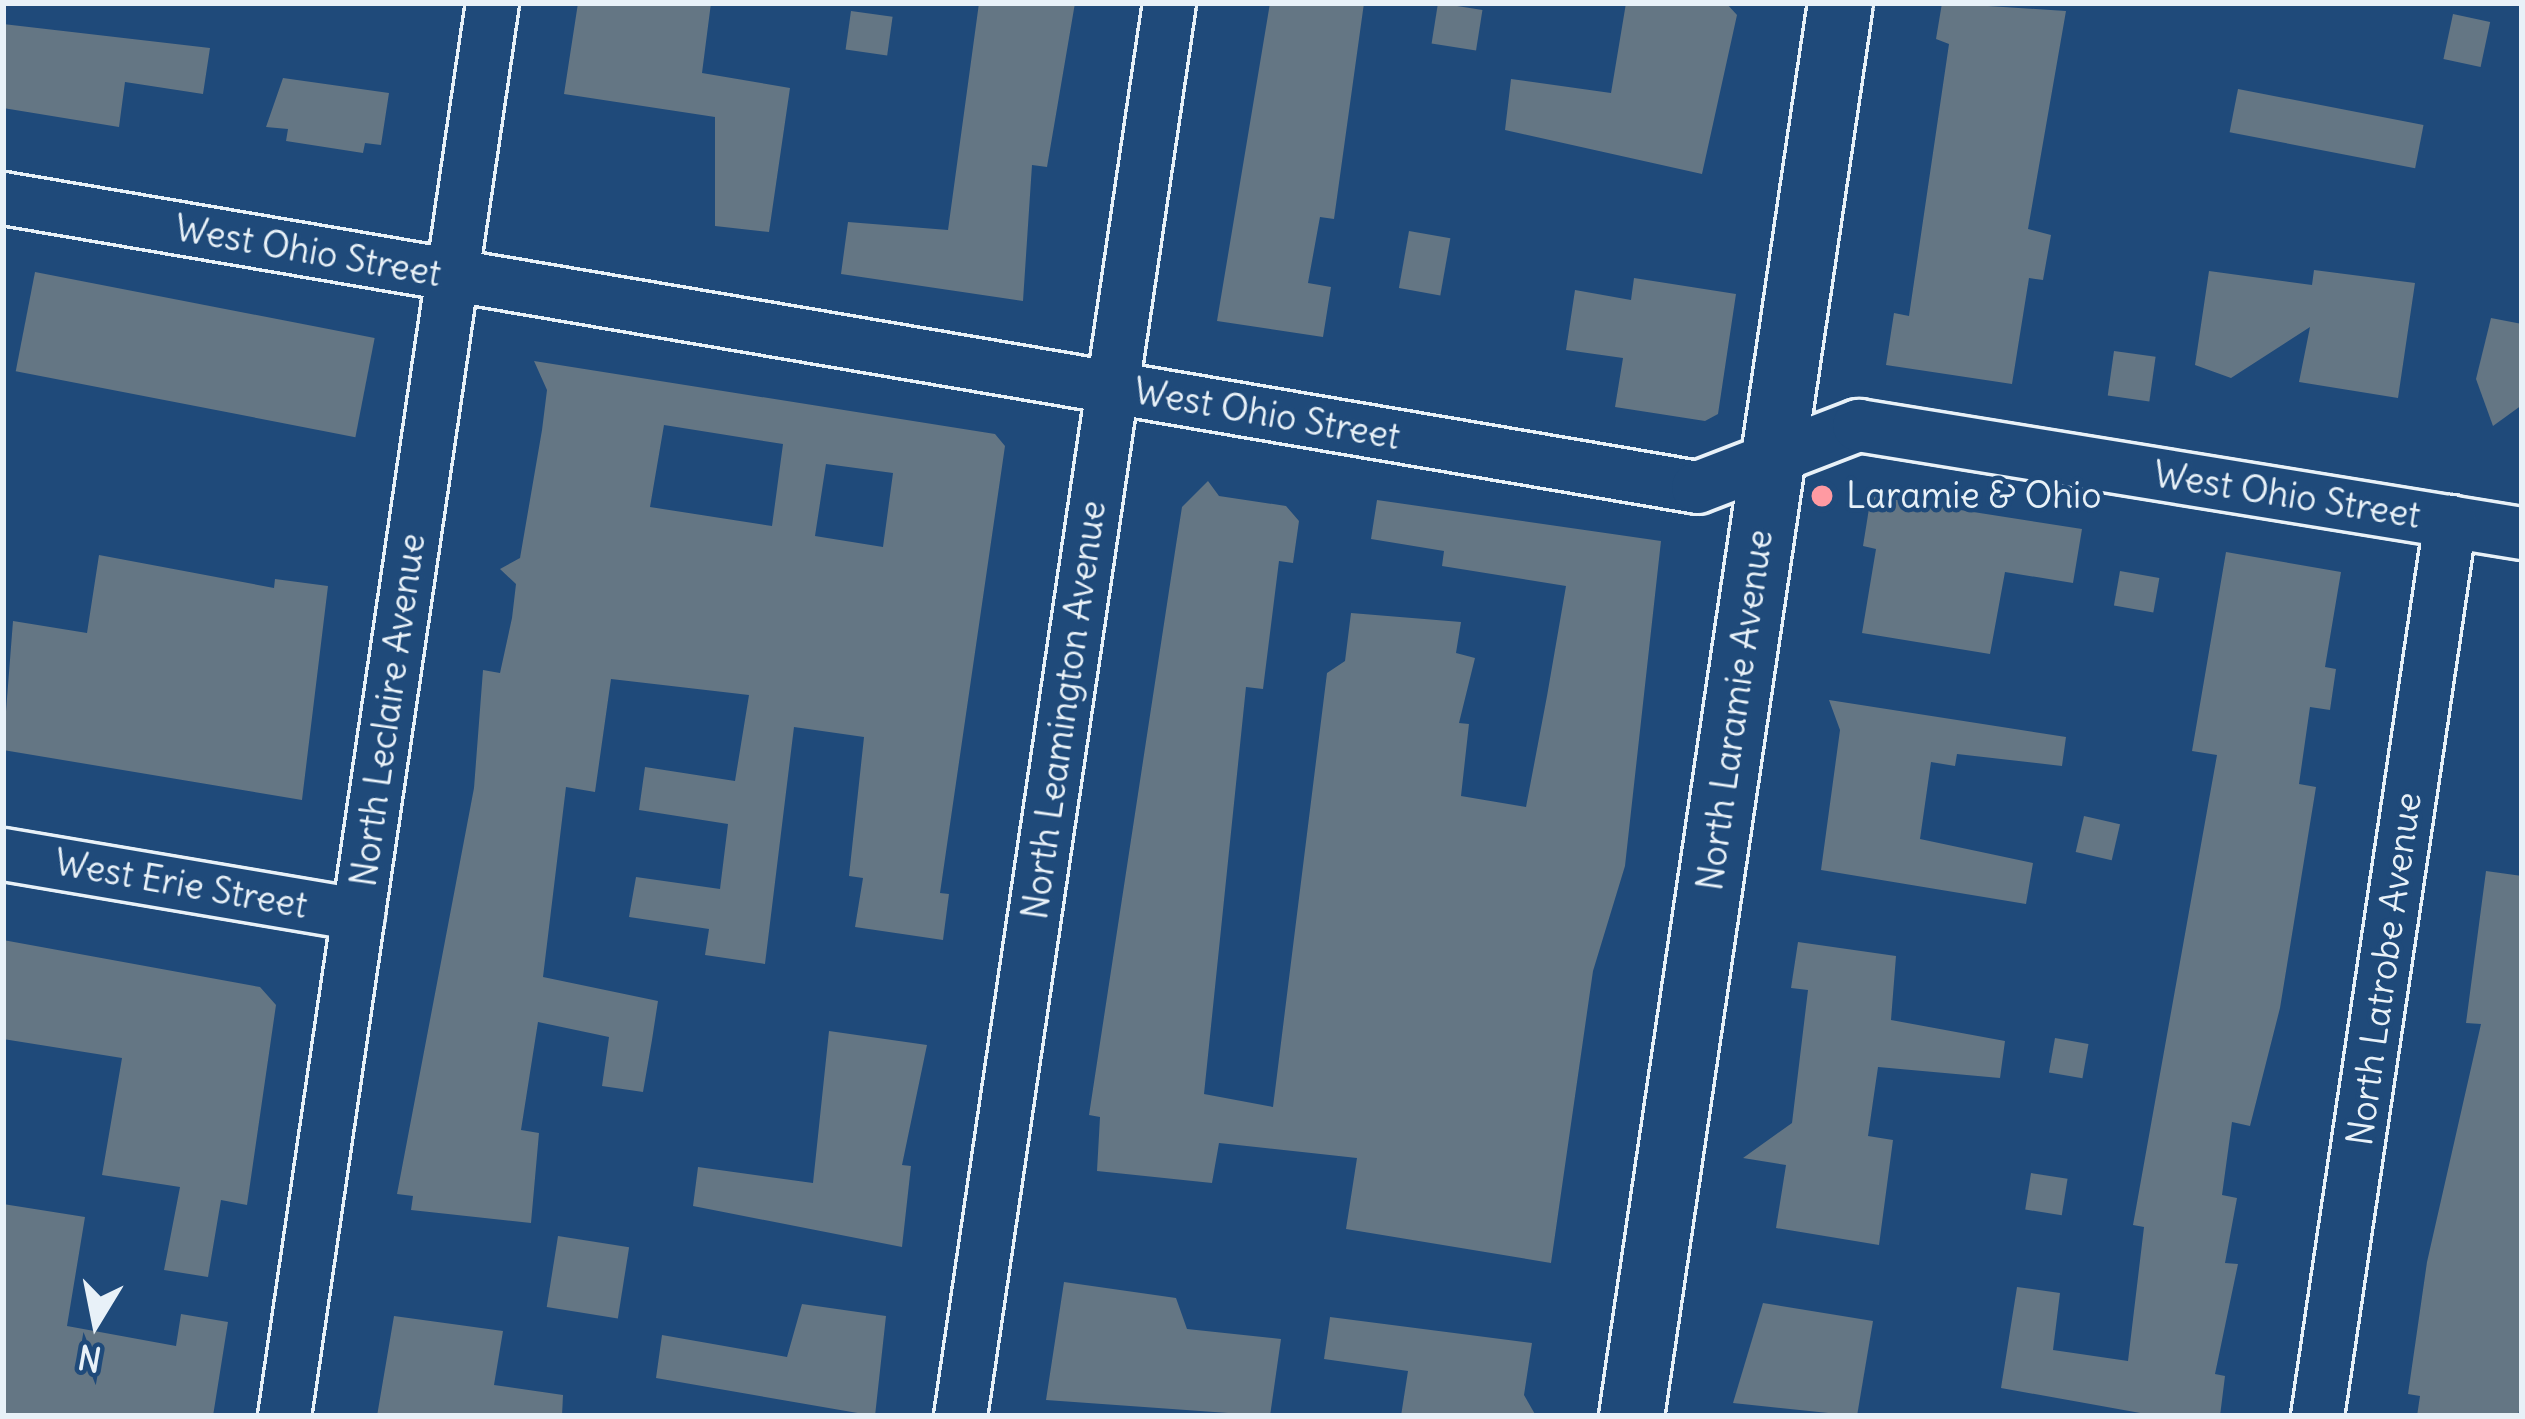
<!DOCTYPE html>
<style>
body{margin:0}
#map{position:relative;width:2525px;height:1419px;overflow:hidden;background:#1f4a7a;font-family:Delius,sans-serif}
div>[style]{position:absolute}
.building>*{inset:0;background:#647684;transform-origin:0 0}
.roads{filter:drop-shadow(3px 0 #e8f1f8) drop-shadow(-3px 0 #e8f1f8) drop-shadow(0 3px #e8f1f8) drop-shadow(0 -3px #e8f1f8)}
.minor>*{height:51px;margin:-25.5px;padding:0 25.5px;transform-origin:25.5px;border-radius:25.5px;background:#1f4a7a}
.tertiary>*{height:63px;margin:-31.5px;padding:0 31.5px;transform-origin:31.5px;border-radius:31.5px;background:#1f4a7a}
.dots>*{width:33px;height:33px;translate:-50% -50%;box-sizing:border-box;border:6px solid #1f4a7a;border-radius:50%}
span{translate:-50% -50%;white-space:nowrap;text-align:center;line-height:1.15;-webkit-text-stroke:9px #1f4a7a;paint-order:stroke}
.street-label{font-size:36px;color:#e8f1f8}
.poi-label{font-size:36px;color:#e8f1f8}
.left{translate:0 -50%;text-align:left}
.frame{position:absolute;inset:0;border:6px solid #e8f1f8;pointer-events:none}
.north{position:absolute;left:36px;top:1263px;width:120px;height:120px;-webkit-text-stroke:9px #1f4a7a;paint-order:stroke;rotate:190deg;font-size:33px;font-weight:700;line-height:48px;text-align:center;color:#e8f1f8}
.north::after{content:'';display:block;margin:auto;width:42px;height:54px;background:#e8f1f8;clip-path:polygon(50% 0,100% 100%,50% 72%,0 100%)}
</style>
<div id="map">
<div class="building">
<div style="clip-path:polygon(578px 3px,711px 3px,702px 73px,790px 88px,769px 232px,715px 226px,715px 117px,564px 94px)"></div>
<div style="clip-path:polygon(979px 3px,1075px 3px,1047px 167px,1032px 165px,1023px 301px,841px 274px,848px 222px,948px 230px)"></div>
<div style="clip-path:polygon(1270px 3px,1364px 3px,1334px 219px,1320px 217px,1308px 283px,1331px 287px,1323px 337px,1217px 321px)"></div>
<div style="left:1438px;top:3px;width:45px;height:41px;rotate:9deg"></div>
<div style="clip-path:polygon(1626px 3px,1726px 3px,1737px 15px,1702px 174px,1505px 130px,1511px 79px,1611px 93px)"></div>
<div style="clip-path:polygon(1942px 3px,2066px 11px,2028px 229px,2051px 235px,2043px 280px,2029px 278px,2012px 384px,1886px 365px,1894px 313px,1909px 316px,1949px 44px,1936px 39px)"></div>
<div style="left:851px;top:11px;width:42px;height:39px;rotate:8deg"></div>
<div style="left:2453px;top:14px;width:38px;height:46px;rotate:12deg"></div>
<div style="clip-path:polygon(3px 24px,210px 48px,203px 94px,125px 82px,119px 127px,3px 108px)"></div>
<div style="clip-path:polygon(283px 78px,389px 93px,381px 145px,365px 143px,363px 153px,286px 141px,288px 129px,266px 127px)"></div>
<div style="left:2238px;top:89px;width:189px;height:44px;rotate:11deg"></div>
<div style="left:1409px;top:231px;width:42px;height:58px;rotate:10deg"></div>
<div style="clip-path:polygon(2314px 270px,2415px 283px,2398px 398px,2299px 382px,2310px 327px,2231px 378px,2195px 365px,2209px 271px,2312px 285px)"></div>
<div style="left:35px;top:272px;width:346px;height:101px;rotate:11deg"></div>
<div style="clip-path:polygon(1634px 278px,1736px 294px,1718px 414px,1705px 421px,1615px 407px,1623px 358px,1566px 350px,1575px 290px,1631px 300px)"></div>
<div style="clip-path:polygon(2491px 318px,2522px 324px,2522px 405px,2493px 426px,2476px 379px)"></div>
<div style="left:2114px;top:351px;width:42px;height:45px;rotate:8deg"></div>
<div style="clip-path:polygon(evenodd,534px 361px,995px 434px,1005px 446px,940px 893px,949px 894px,943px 940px,855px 927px,863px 878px,849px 876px,864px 737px,794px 727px,765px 964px,705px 955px,709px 929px,629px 917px,636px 877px,720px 889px,728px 824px,639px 810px,645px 767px,735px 781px,749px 695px,611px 679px,595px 792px,566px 787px,543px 977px,658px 1001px,652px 1040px,643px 1092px,602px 1086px,609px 1037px,538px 1022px,521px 1130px,539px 1133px,531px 1223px,411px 1210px,413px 1196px,397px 1194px,474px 788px,483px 670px,500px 673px,512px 618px,516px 584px,500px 569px,520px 558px,542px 430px,547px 390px,534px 361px,664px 425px,783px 444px,772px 526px,650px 507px,664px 425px,534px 361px,826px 464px,893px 473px,883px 547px,815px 536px,826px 464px)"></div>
<div style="clip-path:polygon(1208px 481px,1219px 496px,1286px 506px,1299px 521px,1293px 563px,1279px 561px,1263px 689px,1246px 687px,1204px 1094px,1273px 1107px,1327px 673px,1345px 661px,1351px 613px,1461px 622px,1456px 653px,1475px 658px,1459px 723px,1469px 724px,1461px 796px,1526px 807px,1547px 696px,1566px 586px,1442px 566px,1444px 551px,1371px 539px,1377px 500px,1661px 541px,1625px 866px,1593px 971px,1551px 1263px,1346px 1229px,1357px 1158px,1219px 1143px,1212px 1183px,1097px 1171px,1100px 1117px,1089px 1115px,1176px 545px,1182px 507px)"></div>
<div style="clip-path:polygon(1871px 496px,2082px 529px,2073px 583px,2005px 572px,1990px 654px,1862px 633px,1876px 549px,1863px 546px)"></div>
<div style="clip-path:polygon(2226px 552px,2341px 572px,2325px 667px,2336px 669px,2330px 710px,2310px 707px,2299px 784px,2316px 787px,2280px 1008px,2250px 1126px,2232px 1122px,2222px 1195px,2237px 1198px,2225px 1263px,2238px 1264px,2215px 1374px,2225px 1376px,2220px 1416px,2157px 1416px,2001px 1388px,2017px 1287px,2060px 1293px,2053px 1350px,2128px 1361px,2144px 1227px,2133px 1225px,2217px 755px,2192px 751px)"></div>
<div style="clip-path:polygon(99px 555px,274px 588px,275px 579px,328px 586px,302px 800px,3px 750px,13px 621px,87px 633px)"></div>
<div style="left:2120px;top:571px;width:40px;height:35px;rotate:10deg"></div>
<div style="clip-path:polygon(1829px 700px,2066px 737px,2062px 766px,1957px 754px,1955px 766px,1931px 762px,1920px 839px,2033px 863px,2026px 904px,1821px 870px,1840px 730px)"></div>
<div style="left:2084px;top:816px;width:37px;height:37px;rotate:13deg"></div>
<div style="clip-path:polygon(2486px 871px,2522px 876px,2522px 1394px,2518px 1416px,2417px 1416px,2420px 1396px,2408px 1394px,2427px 1262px,2481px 1024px,2466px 1023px)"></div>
<div style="clip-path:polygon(3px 940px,260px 987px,276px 1005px,247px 1205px,221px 1200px,208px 1277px,164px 1270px,180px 1187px,102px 1175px,122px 1058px,3px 1039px)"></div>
<div style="clip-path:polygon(1798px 942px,1896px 956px,1891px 1020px,2005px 1041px,2000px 1078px,1878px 1067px,1868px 1136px,1893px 1140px,1879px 1245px,1776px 1228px,1786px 1165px,1743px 1158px,1792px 1123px,1808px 990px,1791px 988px)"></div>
<div style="clip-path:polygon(829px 1031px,927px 1045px,902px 1165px,911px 1166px,902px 1247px,693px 1206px,698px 1167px,813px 1183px)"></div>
<div style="left:2055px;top:1038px;width:34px;height:35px;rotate:10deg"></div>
<div style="left:2031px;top:1173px;width:37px;height:37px;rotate:9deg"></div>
<div style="clip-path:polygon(3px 1204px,85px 1217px,67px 1326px,176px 1346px,181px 1314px,228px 1322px,213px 1416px,3px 1416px)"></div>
<div style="left:558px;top:1236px;width:72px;height:72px;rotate:9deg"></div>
<div style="clip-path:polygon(1064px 1282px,1176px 1298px,1187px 1329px,1281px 1339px,1270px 1416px,1046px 1400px)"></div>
<div style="clip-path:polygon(1763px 1303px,1873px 1321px,1857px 1416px,1733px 1403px)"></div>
<div style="clip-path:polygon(802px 1304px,886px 1316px,875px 1416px,656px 1378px,662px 1335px,787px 1357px)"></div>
<div style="clip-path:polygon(394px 1316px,503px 1331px,494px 1385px,563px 1395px,562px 1416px,377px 1416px)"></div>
<div style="clip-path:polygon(1330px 1317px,1532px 1343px,1524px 1395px,1536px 1416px,1401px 1416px,1408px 1371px,1324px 1359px)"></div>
</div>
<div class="roads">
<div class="minor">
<div style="left:3px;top:198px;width:1718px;rotate:9.68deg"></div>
<div style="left:1697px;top:487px;width:173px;rotate:-21.1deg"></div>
<div style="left:1858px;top:425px;width:673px;rotate:9.24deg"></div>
<div style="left:3px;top:854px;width:360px;rotate:9.6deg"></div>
<div style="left:284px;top:1416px;width:1428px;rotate:-81.63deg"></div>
<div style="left:960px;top:1416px;width:1428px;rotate:-81.59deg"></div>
<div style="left:2317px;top:1416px;width:905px;rotate:-81.55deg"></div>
</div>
<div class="tertiary">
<div style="left:1631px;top:1416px;width:1428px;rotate:-81.59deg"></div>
</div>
</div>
<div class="dots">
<div style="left:1822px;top:496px;background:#ff9aa2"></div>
</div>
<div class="street-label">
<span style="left:308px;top:251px;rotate:10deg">West Ohio Street</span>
<span style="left:1267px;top:414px;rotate:10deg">West Ohio Street</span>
<span style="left:2287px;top:495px;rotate:9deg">West Ohio Street</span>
<span style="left:388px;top:710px;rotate:-82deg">North Leclaire Avenue</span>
<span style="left:1064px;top:710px;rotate:-82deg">North Leamington Avenue</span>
<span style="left:1735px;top:710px;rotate:-82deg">North Laramie Avenue</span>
<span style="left:181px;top:884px;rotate:10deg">West Erie Street</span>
<span style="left:2384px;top:969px;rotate:-82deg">North Latrobe Avenue</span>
</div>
<div class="poi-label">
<span class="left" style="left:1846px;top:496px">Laramie &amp; Ohio</span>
</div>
<div class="frame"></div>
<div class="north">N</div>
</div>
